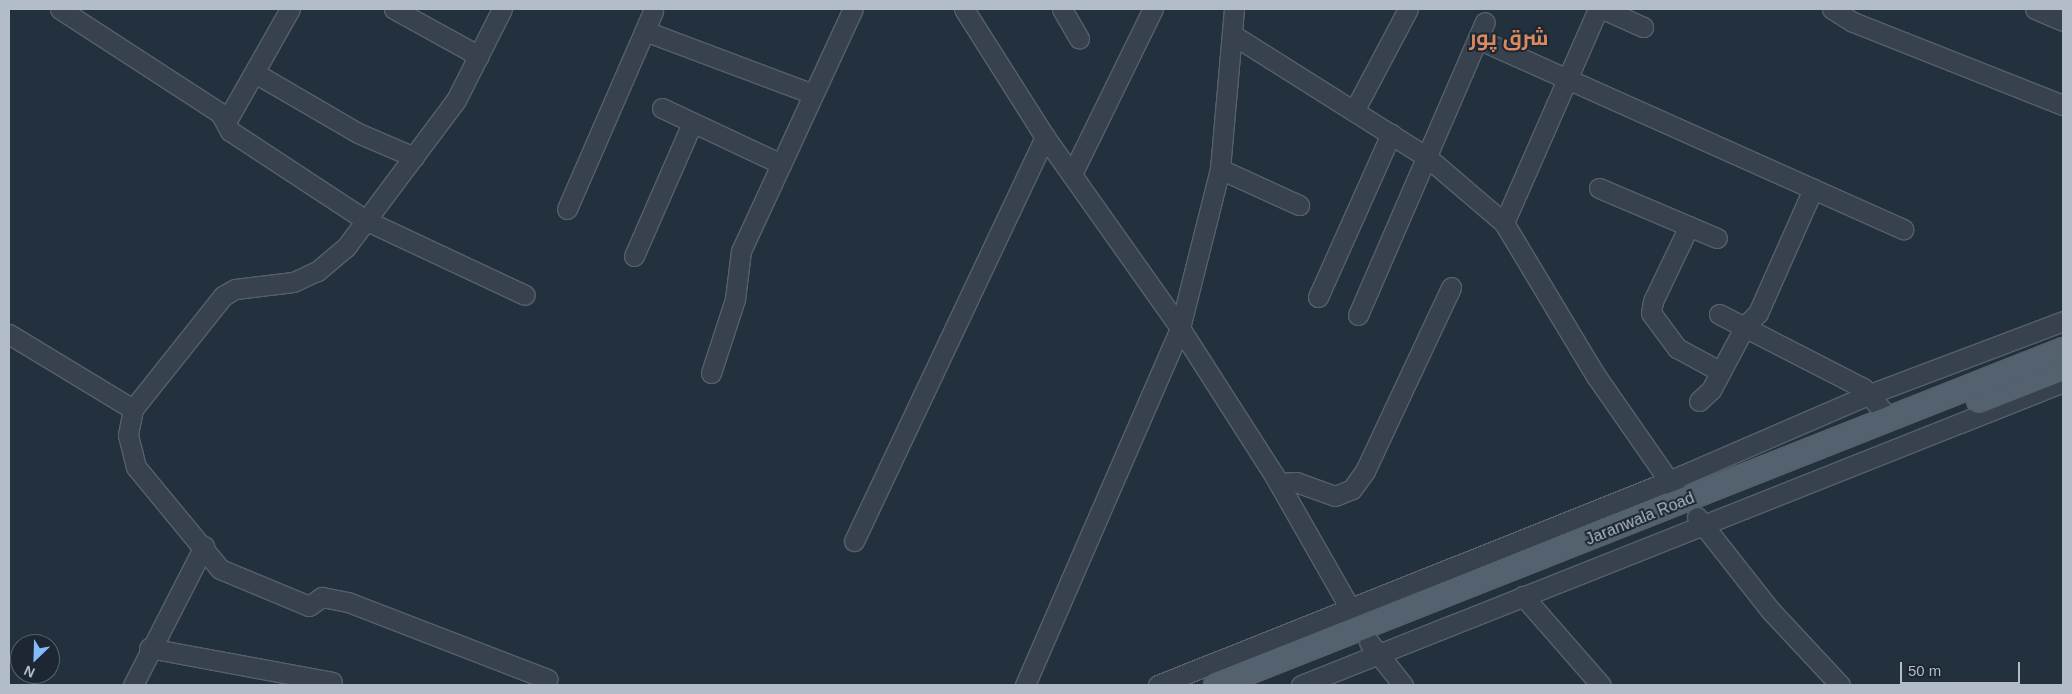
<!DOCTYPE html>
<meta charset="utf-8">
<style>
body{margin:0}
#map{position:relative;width:2072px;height:694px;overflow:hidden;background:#23303e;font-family:Arial,Cairo,sans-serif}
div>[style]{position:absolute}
.roads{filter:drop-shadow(1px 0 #55606c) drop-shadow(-1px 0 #55606c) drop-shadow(0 1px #55606c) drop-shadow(0 -1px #55606c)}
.minor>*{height:19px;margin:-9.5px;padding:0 9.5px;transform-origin:9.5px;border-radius:9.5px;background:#37424e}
.major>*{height:24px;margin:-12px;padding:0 12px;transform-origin:12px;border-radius:12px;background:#54616e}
span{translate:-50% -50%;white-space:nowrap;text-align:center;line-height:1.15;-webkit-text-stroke:4px #1c2733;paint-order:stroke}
.street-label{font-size:16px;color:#b2bdc9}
.district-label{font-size:21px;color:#d98b5e;font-weight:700}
.frame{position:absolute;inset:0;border:10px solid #b2bdc9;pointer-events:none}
.north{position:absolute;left:10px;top:634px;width:50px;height:50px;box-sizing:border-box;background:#1c2733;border:1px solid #58636f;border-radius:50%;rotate:204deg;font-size:14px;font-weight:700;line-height:20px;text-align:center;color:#b2bdc9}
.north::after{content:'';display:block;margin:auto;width:18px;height:22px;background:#85bafc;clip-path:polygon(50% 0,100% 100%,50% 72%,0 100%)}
.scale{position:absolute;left:1900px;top:662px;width:120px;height:22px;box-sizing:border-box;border:2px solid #b2bdc9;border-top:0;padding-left:6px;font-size:15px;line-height:18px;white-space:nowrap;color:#b2bdc9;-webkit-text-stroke:4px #1c2733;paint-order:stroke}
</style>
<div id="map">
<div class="roads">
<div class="minor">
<div style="left:60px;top:9px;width:191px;rotate:33deg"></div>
<div style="left:220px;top:113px;width:21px;rotate:61deg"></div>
<div style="left:230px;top:131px;width:164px;rotate:33.3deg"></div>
<div style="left:367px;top:221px;width:174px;rotate:25.1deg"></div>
<div style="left:394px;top:9px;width:97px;rotate:28.9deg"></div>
<div style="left:502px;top:9px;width:102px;rotate:116.8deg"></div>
<div style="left:456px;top:100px;width:184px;rotate:126.8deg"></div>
<div style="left:346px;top:247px;width:38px;rotate:140deg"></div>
<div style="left:317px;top:271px;width:26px;rotate:155deg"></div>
<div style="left:293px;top:282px;width:58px;rotate:173.1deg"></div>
<div style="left:235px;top:289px;width:14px;rotate:150deg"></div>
<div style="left:223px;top:296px;width:144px;rotate:128.5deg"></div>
<div style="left:133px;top:409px;width:26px;rotate:101deg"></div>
<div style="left:128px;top:435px;width:33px;rotate:76deg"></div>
<div style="left:136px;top:467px;width:132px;rotate:50.5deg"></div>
<div style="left:220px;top:569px;width:96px;rotate:22.6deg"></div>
<div style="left:309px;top:606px;width:16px;rotate:-35deg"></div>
<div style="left:322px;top:597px;width:26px;rotate:11deg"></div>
<div style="left:348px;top:602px;width:214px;rotate:21.1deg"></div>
<div style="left:964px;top:9px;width:151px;rotate:57.7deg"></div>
<div style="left:1045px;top:137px;width:234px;rotate:54.7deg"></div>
<div style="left:1180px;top:328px;width:174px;rotate:57.4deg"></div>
<div style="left:1274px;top:475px;width:166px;rotate:60.3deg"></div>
<div style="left:1062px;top:9px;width:34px;rotate:60deg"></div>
<div style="left:1603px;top:9px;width:44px;rotate:24.2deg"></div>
<div style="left:1832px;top:9px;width:25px;rotate:32deg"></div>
<div style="left:1853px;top:22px;width:226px;rotate:21.6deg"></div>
<div style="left:2035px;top:9px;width:30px;rotate:23deg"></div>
<div style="left:645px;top:31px;width:179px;rotate:20.6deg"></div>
<div style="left:1233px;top:35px;width:231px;rotate:32.2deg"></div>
<div style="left:1428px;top:158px;width:100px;rotate:40.5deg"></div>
<div style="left:1504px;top:223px;width:179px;rotate:59deg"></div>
<div style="left:1596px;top:376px;width:140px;rotate:55.2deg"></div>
<div style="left:1478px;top:39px;width:466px;rotate:24.1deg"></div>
<div style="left:255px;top:73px;width:119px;rotate:30.2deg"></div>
<div style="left:358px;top:133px;width:61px;rotate:23.2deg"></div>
<div style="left:662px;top:108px;width:132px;rotate:25.2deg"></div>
<div style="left:1354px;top:111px;width:115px;rotate:-62.1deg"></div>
<div style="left:226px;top:122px;width:130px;rotate:-60.5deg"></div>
<div style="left:1220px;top:169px;width:87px;rotate:24.5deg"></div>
<div style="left:1072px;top:174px;width:184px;rotate:-63.9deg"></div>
<div style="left:1599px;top:188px;width:128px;rotate:23deg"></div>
<div style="left:567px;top:209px;width:216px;rotate:-66.5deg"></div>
<div style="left:1504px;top:223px;width:234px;rotate:-66.3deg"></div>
<div style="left:1689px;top:226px;width:83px;rotate:115.6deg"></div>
<div style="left:1653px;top:301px;width:12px;rotate:99deg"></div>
<div style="left:1651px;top:313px;width:44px;rotate:53.4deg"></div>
<div style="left:1677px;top:348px;width:50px;rotate:28.6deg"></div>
<div style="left:634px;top:256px;width:145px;rotate:-66.4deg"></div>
<div style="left:1318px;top:297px;width:179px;rotate:-65.9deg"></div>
<div style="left:1719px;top:314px;width:162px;rotate:27.2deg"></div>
<div style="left:1863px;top:388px;width:41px;rotate:48.9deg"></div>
<div style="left:1358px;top:315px;width:319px;rotate:-66.6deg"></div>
<div style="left:9px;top:334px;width:145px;rotate:31.2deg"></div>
<div style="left:711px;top:373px;width:78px;rotate:-72deg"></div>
<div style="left:735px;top:299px;width:48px;rotate:-82.9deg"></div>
<div style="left:741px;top:251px;width:267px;rotate:-65.2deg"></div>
<div style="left:1699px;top:401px;width:16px;rotate:-43deg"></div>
<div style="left:1711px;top:390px;width:72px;rotate:-62deg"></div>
<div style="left:1745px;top:326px;width:18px;rotate:-45deg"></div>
<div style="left:1758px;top:313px;width:136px;rotate:-66.1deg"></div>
<div style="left:1279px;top:483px;width:17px;rotate:-3deg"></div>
<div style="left:1296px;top:482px;width:41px;rotate:19.7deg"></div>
<div style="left:1335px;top:496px;width:18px;rotate:-22deg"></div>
<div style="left:1352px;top:489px;width:22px;rotate:-54deg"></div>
<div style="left:1365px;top:471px;width:203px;rotate:-64.9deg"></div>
<div style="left:1697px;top:517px;width:120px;rotate:51.8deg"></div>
<div style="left:1771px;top:611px;width:101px;rotate:47deg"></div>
<div style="left:854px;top:541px;width:447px;rotate:-64.7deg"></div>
<div style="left:1523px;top:596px;width:118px;rotate:48.8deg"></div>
<div style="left:1369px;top:642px;width:55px;rotate:51.7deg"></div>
<div style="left:149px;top:648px;width:186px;rotate:10.5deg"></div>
<div style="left:133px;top:685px;width:156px;rotate:-62.9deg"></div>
<div style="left:1025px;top:685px;width:389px;rotate:-66.5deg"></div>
<div style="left:1180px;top:328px;width:164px;rotate:-75.9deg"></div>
<div style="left:1220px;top:169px;width:161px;rotate:-85deg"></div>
<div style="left:1158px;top:685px;width:550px;rotate:-21.76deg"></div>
<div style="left:1669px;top:481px;width:219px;rotate:-23.4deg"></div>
<div style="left:1870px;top:394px;width:206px;rotate:-20.7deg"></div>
<div style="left:1301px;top:685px;width:820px;rotate:-21.68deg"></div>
</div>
<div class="major">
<div style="left:1979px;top:401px;width:90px;rotate:-21.4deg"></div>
<div style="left:1216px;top:685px;width:911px;rotate:-21.58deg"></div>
</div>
</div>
<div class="street-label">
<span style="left:1640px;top:519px;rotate:-22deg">Jaranwala Road</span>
</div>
<div class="district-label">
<span style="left:1509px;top:38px">شرق پور</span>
</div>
<div class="frame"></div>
<div class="north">N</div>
<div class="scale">50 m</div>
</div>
